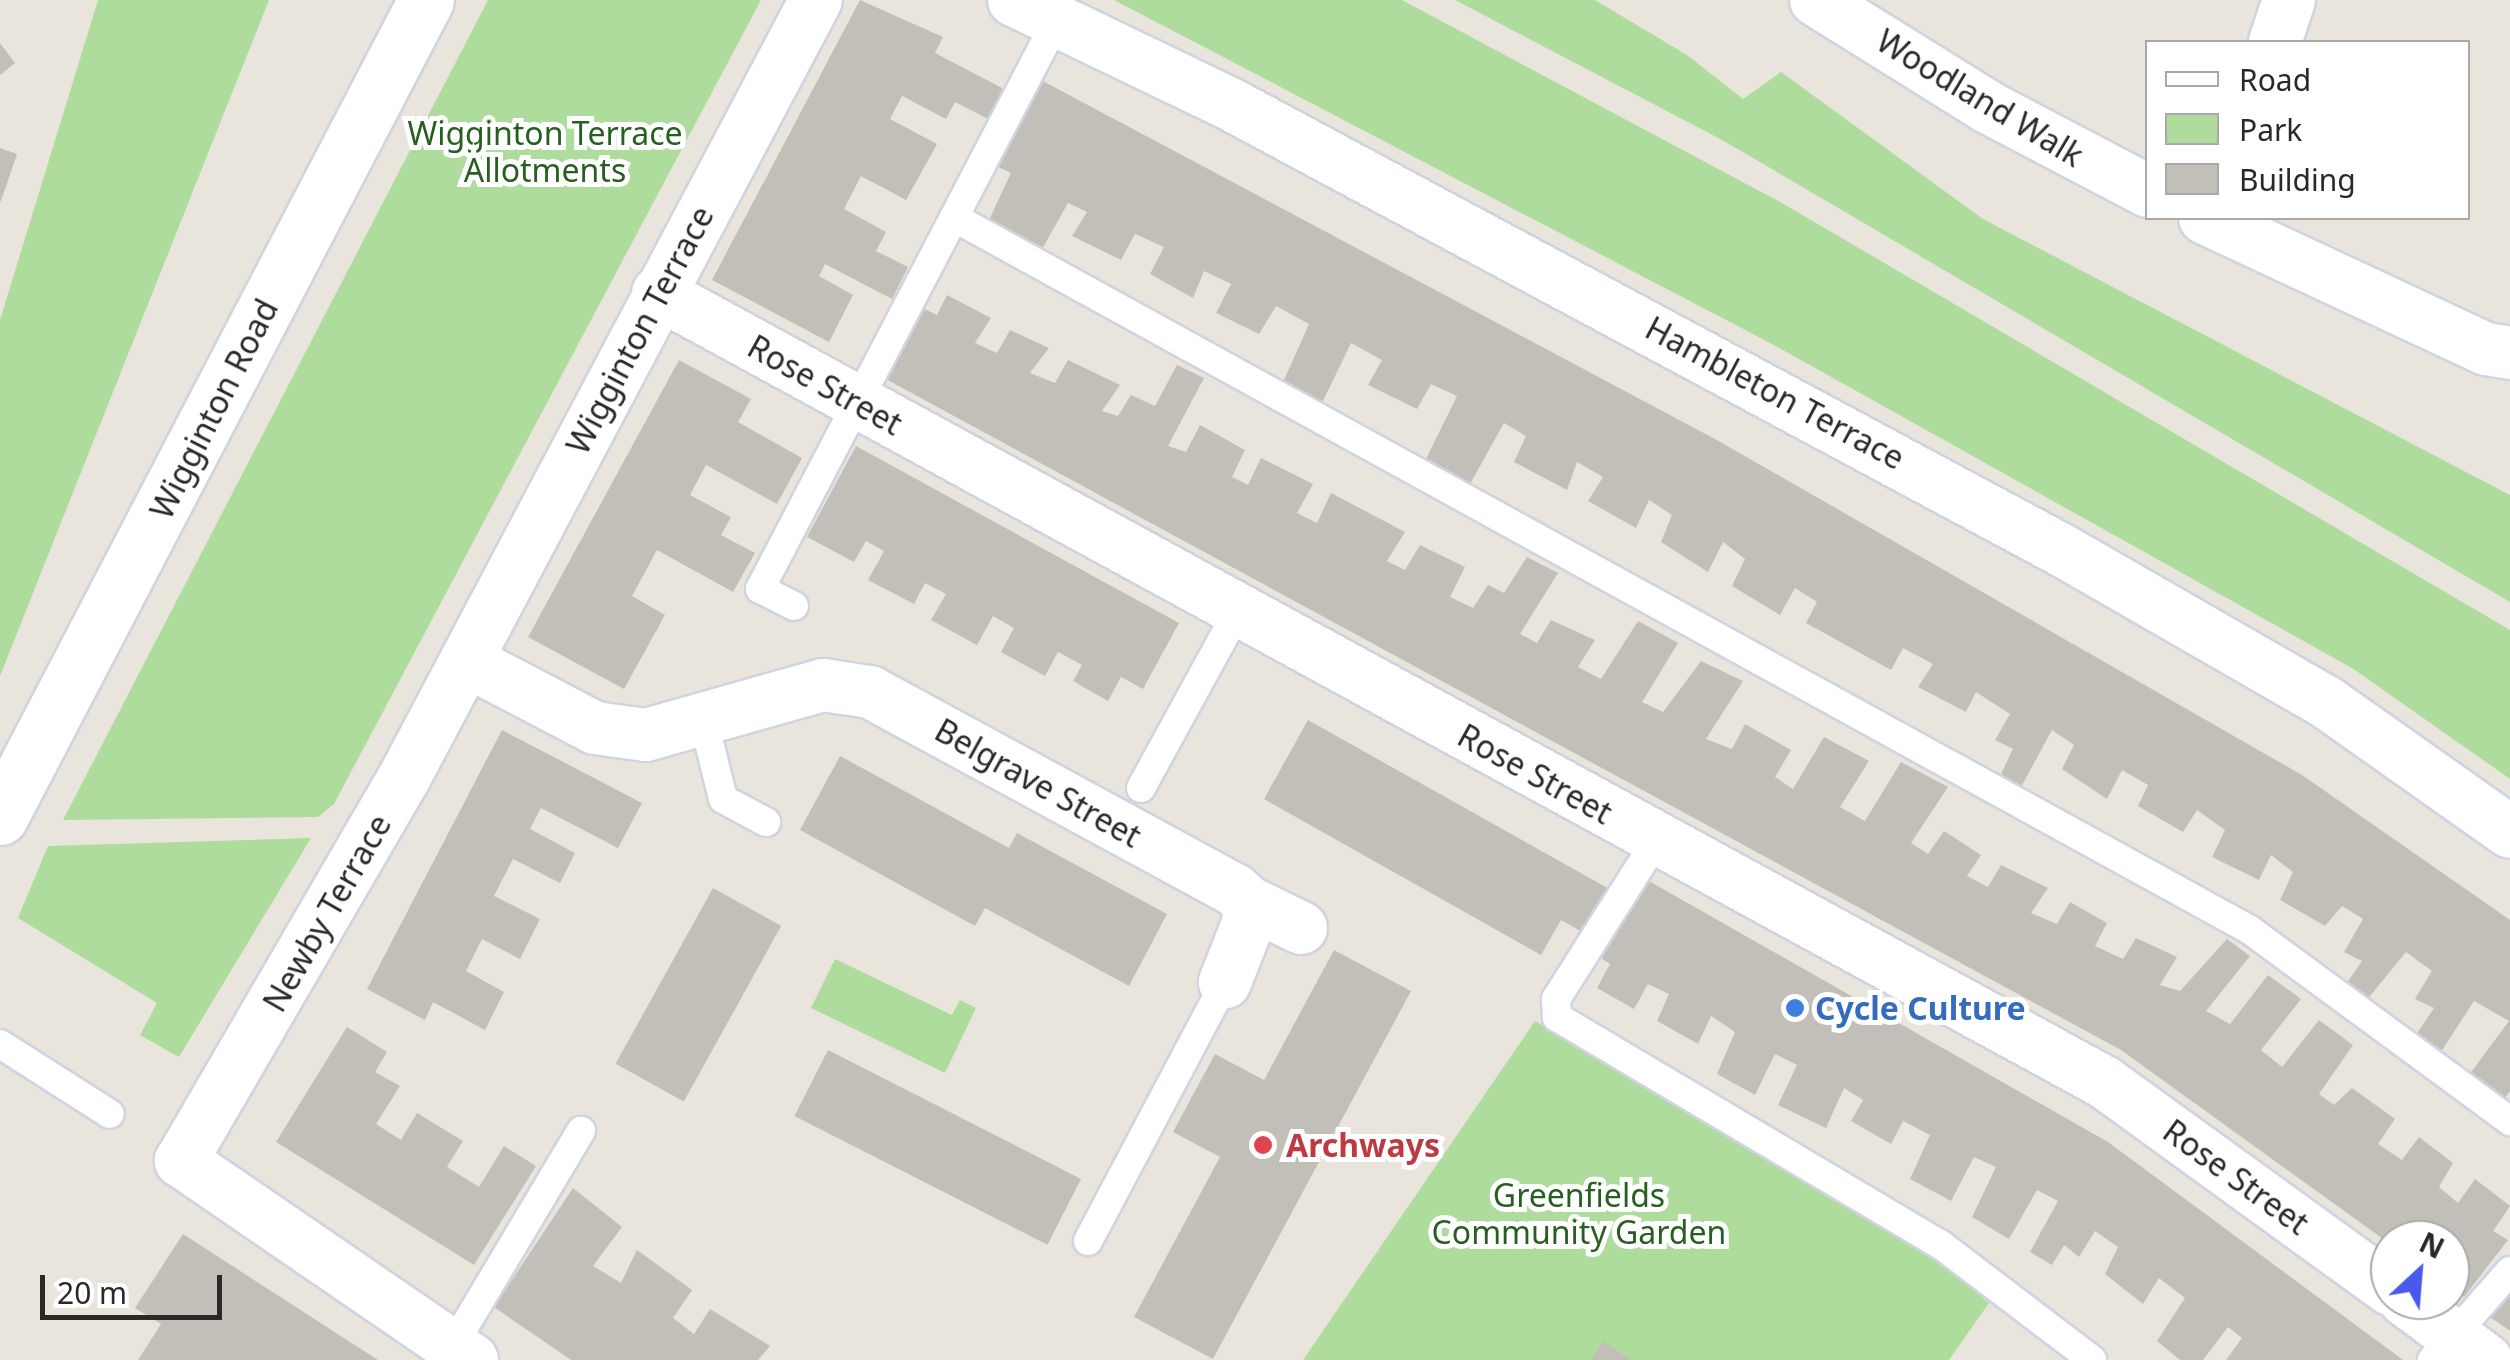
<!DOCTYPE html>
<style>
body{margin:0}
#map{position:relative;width:2510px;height:1360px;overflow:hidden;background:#eae5dc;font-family:"Noto Sans",sans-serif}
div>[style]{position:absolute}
.green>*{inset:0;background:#addc9d}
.building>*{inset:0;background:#c2bfb8;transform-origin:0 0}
.roads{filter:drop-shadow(2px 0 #d1d3e1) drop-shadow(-2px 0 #d1d3e1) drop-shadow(0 2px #d1d3e1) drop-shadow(0 -2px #d1d3e1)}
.lane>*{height:28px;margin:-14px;padding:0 14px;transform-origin:14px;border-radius:14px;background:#fff}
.street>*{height:52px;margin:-26px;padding:0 26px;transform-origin:26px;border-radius:26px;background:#fff}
.secondary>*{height:55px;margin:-27.5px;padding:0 27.5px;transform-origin:27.5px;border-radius:27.5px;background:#fff}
.dots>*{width:28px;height:28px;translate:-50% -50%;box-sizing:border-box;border:5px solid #fff;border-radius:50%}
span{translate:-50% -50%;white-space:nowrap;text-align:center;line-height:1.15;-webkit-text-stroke:10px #fff;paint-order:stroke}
.street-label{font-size:32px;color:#292929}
.park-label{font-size:32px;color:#275f20}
.shop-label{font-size:32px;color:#366cbe;font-weight:700}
.left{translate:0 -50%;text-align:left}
.health-label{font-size:32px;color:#be3a42;font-weight:700}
.legend{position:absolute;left:2145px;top:40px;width:325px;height:180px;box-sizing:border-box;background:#fff;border:2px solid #a9a9a9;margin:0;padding:12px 18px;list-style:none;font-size:30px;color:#292929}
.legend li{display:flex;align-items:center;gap:20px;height:50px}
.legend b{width:50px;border:2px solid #a9a9a9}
.north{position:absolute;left:2370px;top:1220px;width:100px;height:100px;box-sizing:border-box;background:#fff;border:2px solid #a9a9a9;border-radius:50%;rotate:26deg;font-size:28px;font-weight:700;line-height:40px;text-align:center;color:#292929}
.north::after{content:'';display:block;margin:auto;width:35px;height:45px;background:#4959ea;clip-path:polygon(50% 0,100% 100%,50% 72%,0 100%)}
.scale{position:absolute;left:40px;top:1275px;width:182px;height:45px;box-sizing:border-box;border:5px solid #292929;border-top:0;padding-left:12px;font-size:30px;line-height:35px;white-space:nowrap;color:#292929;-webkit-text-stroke:8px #fff;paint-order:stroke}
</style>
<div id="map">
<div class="green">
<div style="clip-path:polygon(98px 0,269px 0,0 676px,0 320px)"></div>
<div style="clip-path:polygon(488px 0,761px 0,334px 804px,318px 817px,63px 820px)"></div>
<div style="clip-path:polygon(1114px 0,1402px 0,1782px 203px,2510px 630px,2510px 779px,2352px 668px,1772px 344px)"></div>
<div style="clip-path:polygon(1455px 0,1595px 0,1687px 55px,1743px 99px,1781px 72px,1983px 219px,2510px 495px,2510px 602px,1724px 141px)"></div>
<div style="clip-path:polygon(311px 838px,179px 1057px,140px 1035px,157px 1003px,18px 918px,48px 846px)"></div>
<div style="clip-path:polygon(835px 959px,952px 1015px,960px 1000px,976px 1008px,945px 1073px,811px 1008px)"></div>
<div style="clip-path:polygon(1535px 1021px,1934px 1257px,1989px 1303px,1949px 1360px,1303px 1360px)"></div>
</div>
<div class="building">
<div style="clip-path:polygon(860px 0,943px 37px,935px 53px,1006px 90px,990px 120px,955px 102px,946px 119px,902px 96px,890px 119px,937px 144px,906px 200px,861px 176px,844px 209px,886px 232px,876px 251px,908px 267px,892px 299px,825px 264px,819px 276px,853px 295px,829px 342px,712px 280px)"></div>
<div style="clip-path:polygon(0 43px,15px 63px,0 75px)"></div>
<div style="clip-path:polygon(1039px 79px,1715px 439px,2302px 775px,2510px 920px,2510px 1091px,2503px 1101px,2469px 1075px,2509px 1021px,2474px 1001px,2439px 1055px,2413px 1039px,2434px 1008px,2415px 999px,2432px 971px,2406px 952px,2366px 1001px,2344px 987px,2362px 961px,2344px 952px,2363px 919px,2342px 906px,2325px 926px,2280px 900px,2293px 872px,2271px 855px,2259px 880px,2212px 857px,2225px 830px,2197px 810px,2183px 832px,2138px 806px,2148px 785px,2122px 770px,2107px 799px,2062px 769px,2074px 745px,2052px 730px,2021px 787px,2000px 776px,2013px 749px,1995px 740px,2010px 714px,1976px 692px,1966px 712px,1918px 687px,1933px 664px,1903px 648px,1891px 670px,1806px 623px,1817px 602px,1795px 588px,1780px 615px,1732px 586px,1745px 559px,1723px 542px,1708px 572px,1661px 542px,1672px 515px,1649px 500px,1636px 528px,1588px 501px,1603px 477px,1577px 462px,1567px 490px,1514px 462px,1526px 436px,1504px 423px,1470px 484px,1426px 459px,1457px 396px,1431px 384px,1417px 409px,1368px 385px,1382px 360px,1351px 343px,1322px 403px,1284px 380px,1309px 324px,1276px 306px,1259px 334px,1216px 313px,1231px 284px,1204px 271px,1193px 298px,1150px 274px,1164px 247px,1135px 234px,1121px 260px,1072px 236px,1087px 212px,1068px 203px,1042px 249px,989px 220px,1011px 173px,994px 165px)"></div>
<div style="clip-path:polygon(0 148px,17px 154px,1px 201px,0 201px)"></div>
<div style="clip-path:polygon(947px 295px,991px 318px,975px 343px,997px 353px,1010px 330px,1049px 348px,1030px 373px,1055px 383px,1068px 360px,1120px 385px,1102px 411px,1118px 416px,1131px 395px,1155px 406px,1177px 365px,1204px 378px,1168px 446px,1186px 452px,1200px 425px,1245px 450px,1232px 477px,1248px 485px,1261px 458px,1313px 484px,1297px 513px,1317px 523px,1331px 493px,1405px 532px,1387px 561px,1405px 570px,1420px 545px,1465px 567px,1450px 597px,1473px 608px,1488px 585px,1504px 593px,1527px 557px,1558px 573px,1520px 634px,1537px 643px,1551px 620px,1595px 640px,1578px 667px,1601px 679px,1638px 621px,1678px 643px,1642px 702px,1663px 712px,1701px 661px,1743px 681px,1706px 739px,1732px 749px,1745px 724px,1791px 750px,1775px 777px,1793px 789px,1824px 737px,1869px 761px,1840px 807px,1865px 821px,1901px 762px,1948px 787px,1911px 843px,1928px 854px,1944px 831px,1981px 855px,1967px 876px,1988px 887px,2001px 865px,2048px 888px,2031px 913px,2057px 924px,2070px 902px,2107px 923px,2095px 946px,2123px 959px,2136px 938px,2177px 957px,2160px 985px,2180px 991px,2227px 939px,2250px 956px,2206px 1011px,2230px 1024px,2268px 975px,2301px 999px,2261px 1050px,2282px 1067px,2319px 1020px,2353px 1045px,2319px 1094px,2334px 1105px,2352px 1088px,2395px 1119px,2378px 1144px,2402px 1160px,2419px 1137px,2453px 1163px,2439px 1187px,2458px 1203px,2475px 1179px,2510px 1206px,2493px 1231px,2508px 1240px,2464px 1297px,2450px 1287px,2450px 1240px,2390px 1244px,2121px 1050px,882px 377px,920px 307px,937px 315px)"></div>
<div style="clip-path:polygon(679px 360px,751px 399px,738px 422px,802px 458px,777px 504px,706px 465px,690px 495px,731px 517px,721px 535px,755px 553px,733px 592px,657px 550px,632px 596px,665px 615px,624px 689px,528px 637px)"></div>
<div style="clip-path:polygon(856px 446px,1179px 623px,1143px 689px,1121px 677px,1108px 701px,1073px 681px,1082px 665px,1058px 652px,1045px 676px,1001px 652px,1014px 628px,993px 616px,977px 645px,931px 620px,946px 594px,925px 583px,914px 604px,868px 580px,884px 551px,866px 541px,854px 562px,807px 537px)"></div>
<div style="clip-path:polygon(1308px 720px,1611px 890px,1586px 934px,1561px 920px,1541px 955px,1264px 799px)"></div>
<div style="clip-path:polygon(502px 730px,642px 803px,618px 848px,541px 808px,530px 829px,575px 853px,560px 883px,513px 859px,494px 896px,540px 919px,520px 959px,482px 939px,466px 971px,504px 992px,485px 1030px,433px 1002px,425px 1020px,367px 989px)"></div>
<div style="clip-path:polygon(840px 756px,1009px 848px,1017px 833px,1167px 914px,1129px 986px,985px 908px,975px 926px,800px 830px)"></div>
<div style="clip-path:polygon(1649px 881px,2108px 1142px,2403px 1360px,2226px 1360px,2242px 1338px,2228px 1327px,2203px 1360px,2180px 1360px,2157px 1341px,2185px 1298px,2159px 1278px,2143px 1304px,2105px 1274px,2118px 1247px,2095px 1231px,2079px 1257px,2064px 1245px,2052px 1265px,2030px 1252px,2058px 1201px,2037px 1190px,2009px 1239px,1972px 1217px,1996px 1167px,1974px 1157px,1951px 1201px,1910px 1179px,1930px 1135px,1903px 1121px,1891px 1144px,1851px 1121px,1863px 1100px,1844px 1088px,1826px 1128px,1778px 1105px,1797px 1065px,1775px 1054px,1755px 1095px,1717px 1074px,1735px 1032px,1711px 1016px,1698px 1044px,1657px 1021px,1669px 994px,1648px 984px,1634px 1009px,1597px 988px,1610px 964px,1598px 956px)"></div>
<div style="left:713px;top:888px;width:78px;height:201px;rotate:29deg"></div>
<div style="clip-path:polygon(1334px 950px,1411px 991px,1213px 1359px,1134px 1317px,1220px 1157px,1173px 1132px,1215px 1054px,1264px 1080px)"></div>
<div style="clip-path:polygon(347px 1027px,387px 1052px,375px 1072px,400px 1086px,376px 1124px,401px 1140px,417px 1113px,463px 1141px,447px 1167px,479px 1187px,504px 1146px,536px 1166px,474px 1265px,276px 1142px)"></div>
<div style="left:828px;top:1050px;width:284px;height:74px;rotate:27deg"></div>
<div style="clip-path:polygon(573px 1188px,622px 1227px,593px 1266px,621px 1283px,637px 1250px,692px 1290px,673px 1318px,694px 1334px,710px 1309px,770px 1346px,758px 1360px,571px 1360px,494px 1307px)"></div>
<div style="clip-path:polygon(183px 1234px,378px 1360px,138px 1360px,161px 1324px,135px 1308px)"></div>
<div style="clip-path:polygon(2510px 1288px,2510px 1331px,2487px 1315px)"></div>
<div style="clip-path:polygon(1604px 1341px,1631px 1360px,1591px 1360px)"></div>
</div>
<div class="roads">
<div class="lane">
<div style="left:955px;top:218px;width:1478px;rotate:28.8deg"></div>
<div style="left:2250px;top:930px;width:323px;rotate:36.3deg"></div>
<div style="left:794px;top:606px;width:38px;rotate:-153deg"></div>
<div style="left:760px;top:589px;width:644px;rotate:-62.44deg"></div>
<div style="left:704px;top:722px;width:79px;rotate:76.1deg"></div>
<div style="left:723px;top:799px;width:49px;rotate:28.1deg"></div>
<div style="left:1141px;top:788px;width:202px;rotate:-61.3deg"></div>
<div style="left:1656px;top:841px;width:187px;rotate:122.3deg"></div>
<div style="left:1556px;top:999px;width:18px;rotate:87deg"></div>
<div style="left:1557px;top:1017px;width:445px;rotate:30.7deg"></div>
<div style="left:1940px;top:1244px;width:191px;rotate:37.3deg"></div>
<div style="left:0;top:1044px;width:130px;rotate:32.5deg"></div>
<div style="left:1088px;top:1241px;width:293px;rotate:-62.1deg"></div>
<div style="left:448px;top:1354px;width:260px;rotate:-59.2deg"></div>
<div style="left:2432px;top:1360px;width:118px;rotate:-48.8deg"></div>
</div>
<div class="street">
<div style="left:1014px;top:0;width:240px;rotate:25.7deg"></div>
<div style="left:1230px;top:104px;width:948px;rotate:28.21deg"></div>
<div style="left:2065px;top:552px;width:301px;rotate:29.9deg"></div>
<div style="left:2326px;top:702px;width:225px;rotate:35.2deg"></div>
<div style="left:1816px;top:0;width:200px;rotate:31.9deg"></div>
<div style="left:1986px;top:106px;width:183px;rotate:27.7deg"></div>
<div style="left:2275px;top:42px;width:44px;rotate:-71.6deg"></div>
<div style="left:2205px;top:218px;width:310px;rotate:25deg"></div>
<div style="left:2486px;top:349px;width:24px;rotate:9deg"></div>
<div style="left:658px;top:293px;width:1647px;rotate:28.62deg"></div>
<div style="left:2104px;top:1082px;width:353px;rotate:35.9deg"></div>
<div style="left:467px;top:661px;width:144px;rotate:27.6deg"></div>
<div style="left:595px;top:728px;width:51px;rotate:7.8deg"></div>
<div style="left:646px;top:735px;width:184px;rotate:-15.8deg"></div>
<div style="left:823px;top:685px;width:48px;rotate:8.5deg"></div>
<div style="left:870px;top:692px;width:415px;rotate:28.5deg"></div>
<div style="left:1235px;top:890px;width:18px;rotate:43deg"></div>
<div style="left:1248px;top:902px;width:19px;rotate:87deg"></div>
<div style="left:1249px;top:921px;width:66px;rotate:111.5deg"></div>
<div style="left:1248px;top:902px;width:59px;rotate:26.1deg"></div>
<div style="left:2405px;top:1300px;width:101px;rotate:36.5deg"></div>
<div style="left:472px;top:1360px;width:353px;rotate:-145.6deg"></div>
<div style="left:181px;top:1161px;width:443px;rotate:-59.8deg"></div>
<div style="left:404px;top:778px;width:880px;rotate:-62.1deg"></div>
</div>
<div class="secondary">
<div style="left:0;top:817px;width:921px;rotate:-62.46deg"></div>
</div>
</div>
<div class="dots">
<div style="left:1795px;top:1008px;background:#3f7fe0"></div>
<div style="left:1263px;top:1145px;background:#e0444e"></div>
</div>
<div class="street-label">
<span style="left:1980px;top:98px;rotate:31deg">Woodland Walk</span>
<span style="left:640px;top:330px;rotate:-62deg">Wigginton Terrace</span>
<span style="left:825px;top:385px;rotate:29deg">Rose Street</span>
<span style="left:1775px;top:393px;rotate:28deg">Hambleton Terrace</span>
<span style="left:214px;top:409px;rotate:-63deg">Wigginton Road</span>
<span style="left:1535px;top:774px;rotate:29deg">Rose Street</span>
<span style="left:1038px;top:783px;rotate:29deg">Belgrave Street</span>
<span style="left:327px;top:913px;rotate:-60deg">Newby Terrace</span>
<span style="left:2236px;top:1177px;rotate:36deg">Rose Street</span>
</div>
<div class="park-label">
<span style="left:545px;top:152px">Wigginton Terrace<br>Allotments</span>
<span style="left:1579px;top:1214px">Greenfields<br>Community Garden</span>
</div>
<div class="shop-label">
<span class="left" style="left:1815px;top:1008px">Cycle Culture</span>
</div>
<div class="health-label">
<span class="left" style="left:1286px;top:1145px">Archways</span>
</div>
<ul class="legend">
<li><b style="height:12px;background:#fff"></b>Road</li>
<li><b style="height:28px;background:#addc9d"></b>Park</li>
<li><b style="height:28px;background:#c2bfb8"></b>Building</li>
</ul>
<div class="north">N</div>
<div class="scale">20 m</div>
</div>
